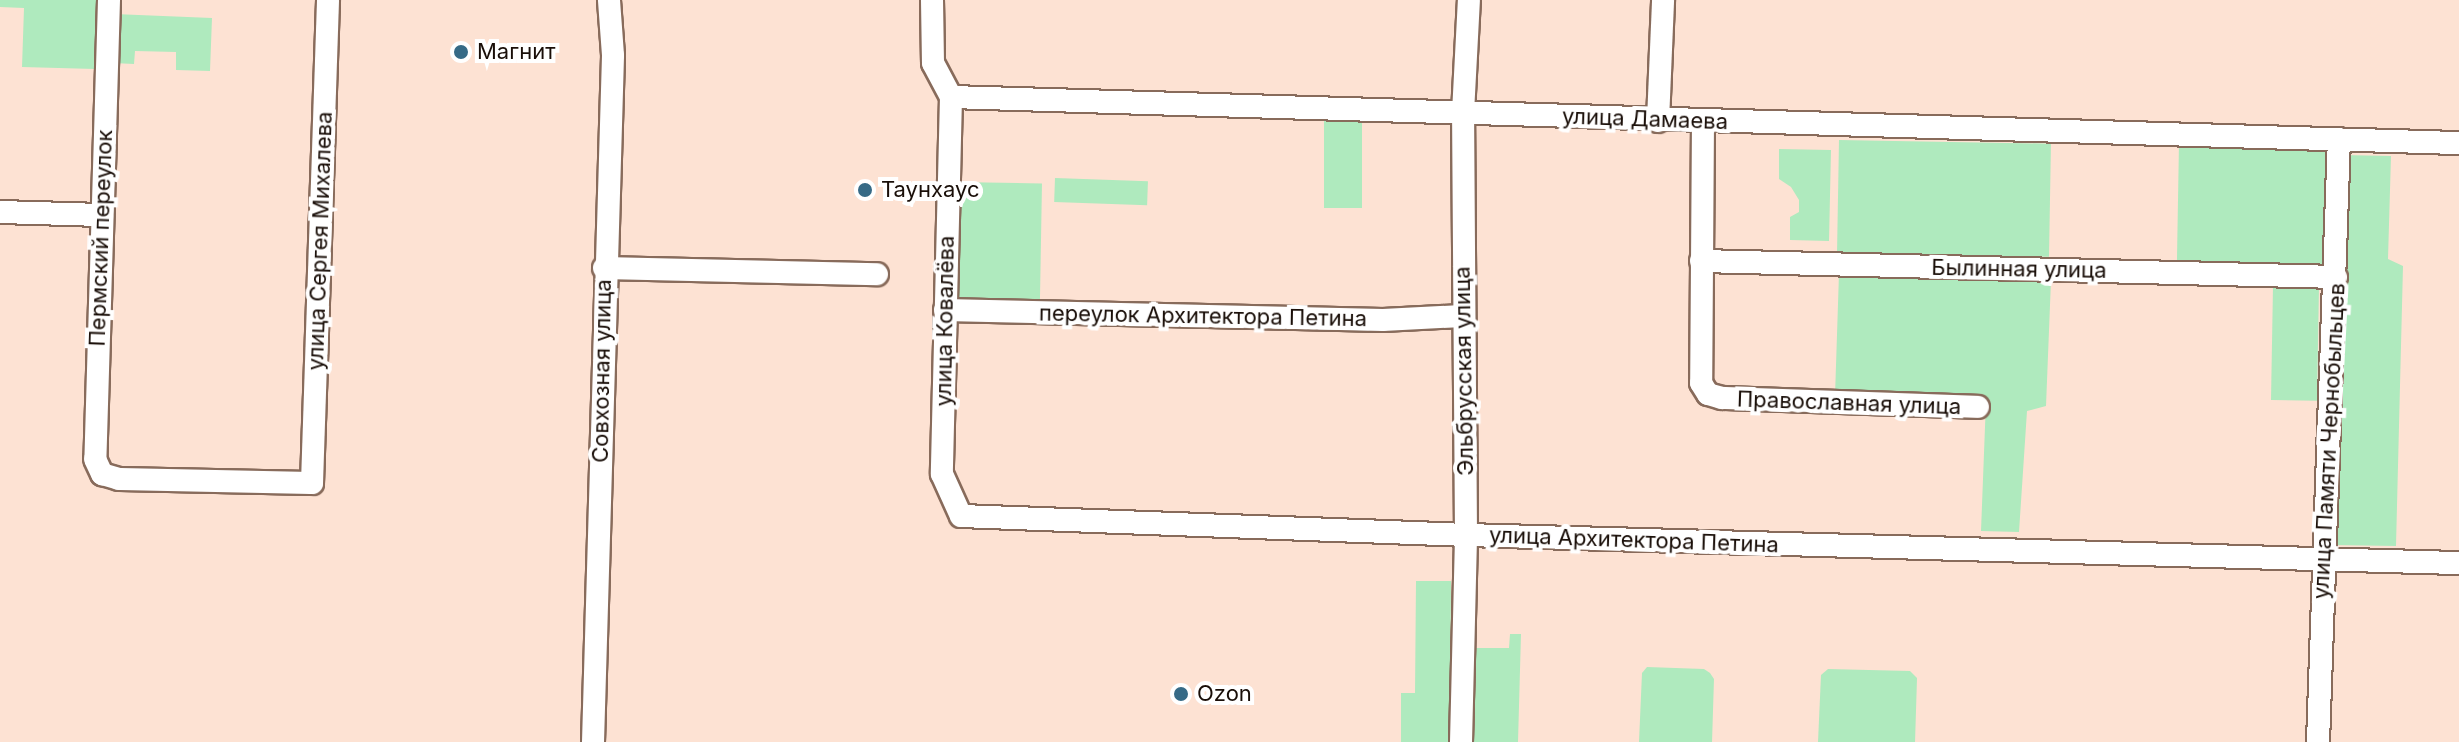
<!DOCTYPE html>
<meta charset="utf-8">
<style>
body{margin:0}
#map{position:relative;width:2459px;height:742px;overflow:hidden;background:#fde2d3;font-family:Inter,sans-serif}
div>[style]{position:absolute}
.green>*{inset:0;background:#afeabe;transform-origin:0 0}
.roads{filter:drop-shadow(2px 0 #886b5b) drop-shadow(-2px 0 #886b5b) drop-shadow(0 2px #886b5b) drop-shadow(0 -2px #886b5b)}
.minor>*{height:22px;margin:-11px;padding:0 11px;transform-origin:11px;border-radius:11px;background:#fff}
.dots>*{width:22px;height:22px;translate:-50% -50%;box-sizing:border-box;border:4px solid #fff;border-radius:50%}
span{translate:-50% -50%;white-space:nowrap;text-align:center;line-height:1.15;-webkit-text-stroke:8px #fff;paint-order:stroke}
.poi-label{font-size:22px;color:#190e08}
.left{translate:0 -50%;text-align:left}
.street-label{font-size:22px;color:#190e08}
</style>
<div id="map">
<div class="green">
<div style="clip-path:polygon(0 0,98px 0,95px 69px,22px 67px,24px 8px,0 7px)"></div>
<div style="clip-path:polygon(114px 14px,212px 18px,210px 71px,176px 70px,176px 52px,135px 51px,134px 64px,113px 63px)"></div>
<div style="left:1324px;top:119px;width:38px;height:89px"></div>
<div style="left:1839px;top:140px;width:212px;height:113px;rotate:1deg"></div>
<div style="left:2179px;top:143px;width:147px;height:120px;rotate:1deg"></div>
<div style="clip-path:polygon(1779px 149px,1831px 150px,1829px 241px,1790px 240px,1790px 217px,1799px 212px,1799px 200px,1791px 187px,1779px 179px)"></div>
<div style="clip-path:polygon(2341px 155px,2391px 156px,2388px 259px,2403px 266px,2396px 546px,2331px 545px)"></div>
<div style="left:1055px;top:178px;width:93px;height:24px;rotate:2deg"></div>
<div style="left:955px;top:182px;width:87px;height:120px;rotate:1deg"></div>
<div style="clip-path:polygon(1839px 273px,2051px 280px,2046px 406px,2027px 411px,2019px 532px,1981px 531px,1986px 401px,1835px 396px)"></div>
<div style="left:2273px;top:286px;width:46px;height:114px;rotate:1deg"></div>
<div style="clip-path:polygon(1416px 581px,1451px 581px,1450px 742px,1401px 742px,1401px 693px,1415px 693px)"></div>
<div style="clip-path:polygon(1510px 634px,1521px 634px,1518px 742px,1471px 742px,1472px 648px,1509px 648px)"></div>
<div style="clip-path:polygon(1647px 667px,1704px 669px,1710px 673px,1714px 679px,1712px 742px,1639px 742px,1642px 673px)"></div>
<div style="clip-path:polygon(1828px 669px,1910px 671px,1917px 678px,1915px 742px,1818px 742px,1821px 675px)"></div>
</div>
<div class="roads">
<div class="minor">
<div style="left:109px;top:0;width:459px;rotate:91.7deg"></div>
<div style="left:95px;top:459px;width:17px;rotate:65deg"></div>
<div style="left:102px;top:474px;width:18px;rotate:16deg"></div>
<div style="left:119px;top:479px;width:193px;rotate:1.2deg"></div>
<div style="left:312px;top:483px;width:483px;rotate:-88.1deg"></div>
<div style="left:932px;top:0;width:63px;rotate:89.1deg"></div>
<div style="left:933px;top:63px;width:38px;rotate:62deg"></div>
<div style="left:951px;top:97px;width:377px;rotate:91.4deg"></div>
<div style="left:942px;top:474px;width:46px;rotate:65.7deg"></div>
<div style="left:961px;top:516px;width:505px;rotate:2.15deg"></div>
<div style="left:1466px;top:535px;width:993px;rotate:1.62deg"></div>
<div style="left:951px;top:97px;width:1509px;rotate:1.75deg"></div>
<div style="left:1658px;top:121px;width:121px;rotate:-87.6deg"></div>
<div style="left:1703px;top:121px;width:262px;rotate:90.4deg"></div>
<div style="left:1701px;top:383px;width:13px;rotate:58deg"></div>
<div style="left:1708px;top:394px;width:15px;rotate:16deg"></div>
<div style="left:1722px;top:398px;width:256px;rotate:2deg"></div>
<div style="left:0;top:212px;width:100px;rotate:1.7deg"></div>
<div style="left:1701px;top:261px;width:635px;rotate:1.44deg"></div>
<div style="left:604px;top:268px;width:273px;rotate:1.3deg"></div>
<div style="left:945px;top:310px;width:438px;rotate:1.3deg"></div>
<div style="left:1383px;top:320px;width:79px;rotate:-2.9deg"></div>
<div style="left:593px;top:742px;width:687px;rotate:-88.33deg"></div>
<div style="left:613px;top:55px;width:55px;rotate:-94.2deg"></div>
<div style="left:1461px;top:742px;width:207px;rotate:-88.6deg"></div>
<div style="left:1466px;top:535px;width:422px;rotate:-90.4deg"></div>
<div style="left:1463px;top:113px;width:113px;rotate:-87deg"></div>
<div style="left:2318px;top:742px;width:603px;rotate:-88.01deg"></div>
</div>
</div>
<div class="dots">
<div style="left:461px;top:52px;background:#366a86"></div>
<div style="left:865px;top:190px;background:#366a86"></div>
<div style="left:1181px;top:694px;background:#366a86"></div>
</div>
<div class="poi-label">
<span class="left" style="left:477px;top:52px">Магнит</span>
<span class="left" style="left:881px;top:190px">Таунхаус</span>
<span class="left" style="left:1197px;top:694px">Ozon</span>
</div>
<div class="street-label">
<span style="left:1645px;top:119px;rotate:2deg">улица Дамаева</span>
<span style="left:101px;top:238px;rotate:-88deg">Пермский переулок</span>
<span style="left:320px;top:241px;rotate:-88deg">улица Сергея Михалева</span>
<span style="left:2019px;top:269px;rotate:1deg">Былинная улица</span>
<span style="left:1203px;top:316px;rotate:1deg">переулок Архитектора Петина</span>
<span style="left:945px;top:321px;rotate:-89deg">улица Ковалёва</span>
<span style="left:602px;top:371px;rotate:-89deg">Совхозная улица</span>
<span style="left:1464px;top:371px;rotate:-91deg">Эльбрусская улица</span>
<span style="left:1849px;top:403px;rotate:2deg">Православная улица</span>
<span style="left:2329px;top:441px;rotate:-87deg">улица Памяти Чернобыльцев</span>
<span style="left:1634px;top:540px;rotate:2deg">улица Архитектора Петина</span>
</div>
</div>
